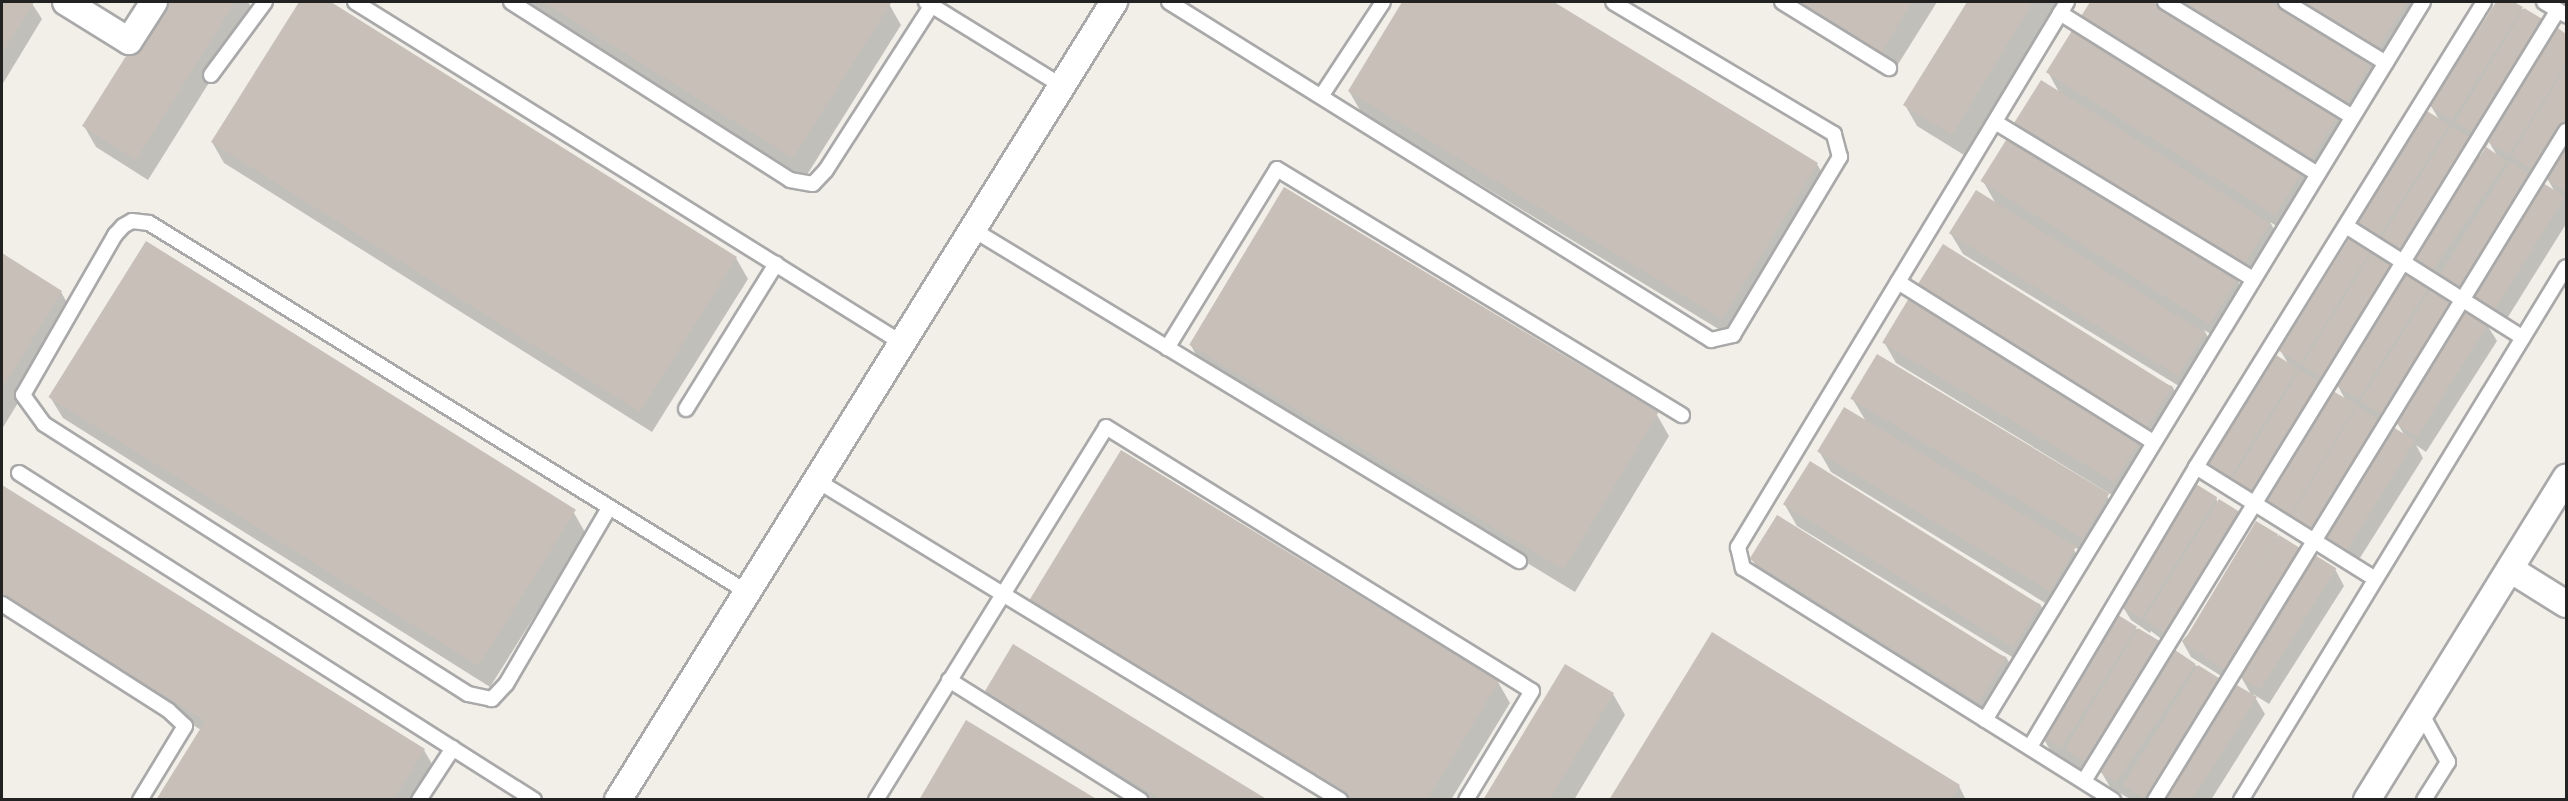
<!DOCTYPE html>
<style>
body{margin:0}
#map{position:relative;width:2568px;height:801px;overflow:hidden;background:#f2efe9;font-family:"Titillium Web",sans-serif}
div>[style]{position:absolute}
.shadow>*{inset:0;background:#0003}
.building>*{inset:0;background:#c7bfb8;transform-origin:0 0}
.roads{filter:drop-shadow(2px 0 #a9a9a9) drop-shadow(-2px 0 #a9a9a9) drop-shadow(0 2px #a9a9a9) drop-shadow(0 -2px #a9a9a9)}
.lane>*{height:14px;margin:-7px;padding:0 7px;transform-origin:7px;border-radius:7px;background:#fff}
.street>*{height:26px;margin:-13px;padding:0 13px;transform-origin:13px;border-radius:13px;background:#fff}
span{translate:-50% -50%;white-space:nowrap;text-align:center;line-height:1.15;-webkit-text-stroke:4.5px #fff;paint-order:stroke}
.frame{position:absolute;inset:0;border:3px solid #222;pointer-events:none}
</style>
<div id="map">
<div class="shadow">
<div style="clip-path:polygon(2px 2px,31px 2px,42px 19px,2px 85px)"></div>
<div style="clip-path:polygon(162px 2px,248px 2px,254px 11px,148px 180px,96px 147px,84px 126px)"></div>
<div style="clip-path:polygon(301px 2px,328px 2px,736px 258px,748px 279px,652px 432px,224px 163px,212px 142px)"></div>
<div style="clip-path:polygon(524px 2px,885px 2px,889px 4px,901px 25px,805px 178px)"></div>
<div style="clip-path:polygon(1404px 2px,1551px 2px,1817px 164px,1829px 185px,1735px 339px,1361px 112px,1349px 91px)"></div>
<div style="clip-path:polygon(1773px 2px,1937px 2px,1892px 74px)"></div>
<div style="clip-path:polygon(1969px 2px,2057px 2px,1964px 155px,1917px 126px,1905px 105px)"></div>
<div style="clip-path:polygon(2092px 2px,2150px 2px,2337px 116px,2349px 137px,2323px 178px,2094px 38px,2082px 18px)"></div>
<div style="clip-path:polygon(2157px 2px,2430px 2px,2389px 70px,2369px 58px,2383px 83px,2358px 124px)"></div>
<div style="clip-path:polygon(evenodd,2497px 2px,2511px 2px,2545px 23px,2554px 38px,2559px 31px,2566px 36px,2566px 224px,2503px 325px,2483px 312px,2474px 297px,2470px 304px,2426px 277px,2416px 260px,2411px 268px,2367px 241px,2358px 225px,2440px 121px,2431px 106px,2497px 2px,2472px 142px,2486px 150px,2481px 157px,2472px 142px,2497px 2px,2489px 142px,2498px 157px,2485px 149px,2489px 142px,2497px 2px,2532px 178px,2543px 186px,2539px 192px,2532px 178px,2497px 2px,2547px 178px,2555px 192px,2542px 185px,2547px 178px)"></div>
<div style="clip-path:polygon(2549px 2px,2566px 2px,2566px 13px)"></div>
<div style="clip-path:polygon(2048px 72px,2302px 171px,2314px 192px,2289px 234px,2270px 222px,2282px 243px,2257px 285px,2028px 145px,2016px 124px,2060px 94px)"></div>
<div style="clip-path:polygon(1983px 181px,2237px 279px,2249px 300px,2224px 342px,2204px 330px,2217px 353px,2192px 394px,1963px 254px,1951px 234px,1996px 204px)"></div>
<div style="clip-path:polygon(evenodd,2350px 239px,2394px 266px,2403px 283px,2428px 288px,2452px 303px,2462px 320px,2487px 325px,2497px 341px,2426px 452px,2416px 445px,2423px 458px,2353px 569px,2216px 484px,2289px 365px,2280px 350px,2350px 239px,2321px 386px,2334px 394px,2329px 400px,2321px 386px,2350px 239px,2338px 386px,2346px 401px,2334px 393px,2338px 386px,2350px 239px,2396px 421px,2405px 436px,2392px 428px,2396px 421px,2350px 239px,2379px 423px,2392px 431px,2388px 438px,2379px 423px)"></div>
<div style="clip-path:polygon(2px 255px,61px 292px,73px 313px,2px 429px)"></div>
<div style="clip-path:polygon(1929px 309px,2172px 386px,2184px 407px,2159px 449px)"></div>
<div style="clip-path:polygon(1884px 342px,2139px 440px,2151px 461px,2125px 503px,1896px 363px)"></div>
<div style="clip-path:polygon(1190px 344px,1657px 415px,1669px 436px,1575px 592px,1202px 365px)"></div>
<div style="clip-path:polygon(50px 397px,574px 513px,586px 534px,490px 687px,63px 418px)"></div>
<div style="clip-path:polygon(1852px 398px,2107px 496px,2119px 517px,2093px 558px,2071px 545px,2086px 570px,2060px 612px,1831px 472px,1819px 451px,1867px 423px)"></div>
<div style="clip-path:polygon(2px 487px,424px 750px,436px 771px,418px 800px,157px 800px,201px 730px,2px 606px)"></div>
<div style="clip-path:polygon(2216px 498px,2218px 503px,2239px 513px,2248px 529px,2173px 648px,2151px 631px,2150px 633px,2131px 620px,2121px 604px)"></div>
<div style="clip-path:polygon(1785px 505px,2040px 604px,2052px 625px,2027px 666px,1797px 526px)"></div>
<div style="clip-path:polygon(2277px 536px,2300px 550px,2309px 567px,2335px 569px,2344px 586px,2269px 704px,2253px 694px,2265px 714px,2211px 800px,2130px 799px,2110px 787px,2099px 768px,2093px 777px,2050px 750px,2041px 734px,2135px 628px,2159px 642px,2170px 661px,2195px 665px,2218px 679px,2229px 697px,2252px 696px,2240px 675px,2234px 684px,2191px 657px,2182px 641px)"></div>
<div style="clip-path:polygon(1752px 559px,2006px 657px,2018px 678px,1993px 720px,1764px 580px)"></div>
<div style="clip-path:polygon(1498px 682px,1510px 703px,1451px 800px,1328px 800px)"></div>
<div style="clip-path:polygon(986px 691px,1265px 800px,1141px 800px,998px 712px)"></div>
<div style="clip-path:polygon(1613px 694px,1625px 715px,1574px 800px,1484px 800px)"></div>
<div style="clip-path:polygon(1959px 786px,1966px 800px,1611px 800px)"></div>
</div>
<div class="building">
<div style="clip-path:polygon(2px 2px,34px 2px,2px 54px)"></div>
<div style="clip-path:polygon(160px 2px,235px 2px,136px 160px,82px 126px)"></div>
<div style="clip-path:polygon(299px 2px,331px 2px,737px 257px,640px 412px,211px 142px)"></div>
<div style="clip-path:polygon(543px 2px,888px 2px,891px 3px,793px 158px)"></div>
<div style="clip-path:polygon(1402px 2px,1554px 2px,1818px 163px,1722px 319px,1348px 91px)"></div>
<div style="clip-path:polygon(1793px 2px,1912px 2px,1880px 55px)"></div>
<div style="clip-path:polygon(1967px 2px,2033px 2px,1952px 135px,1903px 105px)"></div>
<div style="clip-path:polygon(2090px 2px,2153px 2px,2338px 115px,2311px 159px,2080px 18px)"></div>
<div style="clip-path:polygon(2178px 2px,2276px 2px,2372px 61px,2346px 104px)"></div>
<div style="clip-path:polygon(2298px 2px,2407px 2px,2377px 50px)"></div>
<div style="clip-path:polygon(2496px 2px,2514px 2px,2523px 7px,2452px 120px,2430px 106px)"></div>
<div style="left:2524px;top:8px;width:26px;height:133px;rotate:31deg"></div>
<div style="clip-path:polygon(2558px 28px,2566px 34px,2566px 64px,2509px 155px,2487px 141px)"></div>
<div style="left:2073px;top:29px;width:270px;height:51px;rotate:32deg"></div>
<div style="clip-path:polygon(2566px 67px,2566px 116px,2533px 170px,2511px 156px)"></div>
<div style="left:2041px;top:80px;width:270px;height:52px;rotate:32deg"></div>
<div style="left:2427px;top:111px;width:26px;height:133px;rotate:32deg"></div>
<div style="left:2451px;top:126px;width:26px;height:134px;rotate:32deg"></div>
<div style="left:2008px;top:137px;width:270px;height:52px;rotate:32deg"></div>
<div style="clip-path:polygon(2566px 144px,2566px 192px,2545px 178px)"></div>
<div style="left:2486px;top:147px;width:25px;height:133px;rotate:34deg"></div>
<div style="left:2510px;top:162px;width:26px;height:133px;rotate:32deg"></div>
<div style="left:2543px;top:183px;width:26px;height:133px;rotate:32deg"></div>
<div style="left:1284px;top:187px;width:437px;height:184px;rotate:31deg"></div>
<div style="left:1976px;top:190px;width:270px;height:51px;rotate:32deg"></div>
<div style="left:2350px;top:237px;width:25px;height:134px;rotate:32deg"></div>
<div style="left:146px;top:241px;width:507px;height:184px;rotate:32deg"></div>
<div style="left:1943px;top:244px;width:270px;height:52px;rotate:32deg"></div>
<div style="left:2373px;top:251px;width:26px;height:134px;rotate:32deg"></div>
<div style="clip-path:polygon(2px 253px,62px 291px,2px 389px)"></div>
<div style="left:2407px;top:273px;width:26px;height:133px;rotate:32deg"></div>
<div style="left:2431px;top:288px;width:26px;height:133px;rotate:32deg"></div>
<div style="left:1909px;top:298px;width:271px;height:52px;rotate:31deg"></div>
<div style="left:2466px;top:310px;width:26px;height:133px;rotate:32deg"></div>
<div style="left:1877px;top:354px;width:271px;height:52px;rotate:31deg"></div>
<div style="left:2276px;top:355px;width:26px;height:133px;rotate:32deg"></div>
<div style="left:2300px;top:370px;width:25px;height:134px;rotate:32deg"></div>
<div style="left:2333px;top:391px;width:27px;height:133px;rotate:31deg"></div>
<div style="left:2357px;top:406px;width:26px;height:133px;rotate:31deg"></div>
<div style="left:1844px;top:407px;width:271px;height:52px;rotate:31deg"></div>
<div style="left:2393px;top:427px;width:26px;height:133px;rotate:32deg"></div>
<div style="clip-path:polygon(1121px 450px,1499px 681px,1427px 800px,1349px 800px,1027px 604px)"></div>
<div style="left:1810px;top:461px;width:271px;height:51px;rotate:32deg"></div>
<div style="left:2196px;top:484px;width:25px;height:143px;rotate:32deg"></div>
<div style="clip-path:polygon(2px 485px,425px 749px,393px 800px,156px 800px,205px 721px,2px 594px)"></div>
<div style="left:2219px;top:499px;width:25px;height:142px;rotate:32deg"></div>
<div style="left:1777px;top:515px;width:270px;height:52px;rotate:32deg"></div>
<div style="left:2256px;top:521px;width:26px;height:142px;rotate:31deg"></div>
<div style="left:2279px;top:535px;width:26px;height:143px;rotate:32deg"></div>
<div style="left:2315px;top:555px;width:25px;height:143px;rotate:32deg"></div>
<div style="left:2115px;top:613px;width:26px;height:143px;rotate:32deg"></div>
<div style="left:2138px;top:628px;width:26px;height:142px;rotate:31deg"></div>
<div style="clip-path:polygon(1712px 632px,1960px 785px,1951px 800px,1609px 800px)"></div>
<div style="clip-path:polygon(1013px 644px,1268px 800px,1162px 800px,985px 691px)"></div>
<div style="left:2175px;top:650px;width:25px;height:143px;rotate:34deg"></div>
<div style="clip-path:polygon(1565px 664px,1614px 693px,1549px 800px,1483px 800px)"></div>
<div style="left:2198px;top:665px;width:25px;height:142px;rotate:32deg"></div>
<div style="clip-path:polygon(2235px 684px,2257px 697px,2192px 800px,2163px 800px)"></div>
<div style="clip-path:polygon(966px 720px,1098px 800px,919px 800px)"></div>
</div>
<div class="roads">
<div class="lane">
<div style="left:355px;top:2px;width:645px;rotate:31.94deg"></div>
<div style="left:511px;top:2px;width:331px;rotate:32.5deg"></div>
<div style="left:790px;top:180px;width:23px;rotate:10deg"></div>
<div style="left:813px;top:184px;width:19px;rotate:-47deg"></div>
<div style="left:826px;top:170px;width:196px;rotate:-57.3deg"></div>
<div style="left:926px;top:2px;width:160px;rotate:31.7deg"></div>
<div style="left:1169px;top:2px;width:639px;rotate:31.95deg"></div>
<div style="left:1711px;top:340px;width:23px;rotate:-13deg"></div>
<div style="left:1733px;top:335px;width:208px;rotate:-59deg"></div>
<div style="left:1840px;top:157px;width:24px;rotate:-105deg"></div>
<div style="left:1834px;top:134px;width:257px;rotate:-149.2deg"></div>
<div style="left:1782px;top:2px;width:126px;rotate:31.7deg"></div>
<div style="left:2067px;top:2px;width:637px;rotate:121.12deg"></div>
<div style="left:1738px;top:547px;width:22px;rotate:77deg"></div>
<div style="left:1743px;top:568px;width:437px;rotate:32.1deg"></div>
<div style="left:2165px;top:2px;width:220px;rotate:31.5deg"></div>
<div style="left:2286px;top:2px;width:117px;rotate:31.4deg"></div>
<div style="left:2544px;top:2px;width:26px;rotate:31deg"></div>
<div style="left:2060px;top:13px;width:304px;rotate:32deg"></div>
<div style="left:211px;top:75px;width:91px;rotate:-53.5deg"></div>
<div style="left:1322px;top:95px;width:111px;rotate:-56.7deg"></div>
<div style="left:1995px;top:122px;width:302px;rotate:31.3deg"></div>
<div style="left:2346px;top:226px;width:209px;rotate:32.3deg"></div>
<div style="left:972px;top:229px;width:640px;rotate:31.26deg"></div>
<div style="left:1898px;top:282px;width:301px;rotate:32.1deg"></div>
<div style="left:1167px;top:348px;width:210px;rotate:-58.4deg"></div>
<div style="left:1277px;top:169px;width:474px;rotate:31.3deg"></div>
<div style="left:686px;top:409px;width:171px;rotate:-58.2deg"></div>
<div style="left:2196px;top:467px;width:211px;rotate:32deg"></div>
<div style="left:19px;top:473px;width:610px;rotate:32.41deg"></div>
<div style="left:816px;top:480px;width:614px;rotate:31.41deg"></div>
<div style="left:609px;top:508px;width:204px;rotate:120.3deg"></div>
<div style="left:506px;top:684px;width:21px;rotate:133deg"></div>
<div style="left:492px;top:699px;width:25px;rotate:-168deg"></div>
<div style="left:468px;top:694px;width:503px;rotate:-147.51deg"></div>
<div style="left:44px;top:424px;width:36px;rotate:-126deg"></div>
<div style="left:23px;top:395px;width:185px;rotate:-60.1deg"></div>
<div style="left:115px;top:235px;width:12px;rotate:-48deg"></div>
<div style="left:123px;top:226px;width:10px;rotate:-29deg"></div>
<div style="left:132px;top:221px;width:17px;rotate:7deg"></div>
<div style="left:149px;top:223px;width:703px;rotate:31.68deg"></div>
<div style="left:2px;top:604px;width:198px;rotate:32.6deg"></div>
<div style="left:169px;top:711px;width:22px;rotate:43deg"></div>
<div style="left:185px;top:726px;width:87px;rotate:121.3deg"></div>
<div style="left:949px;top:680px;width:226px;rotate:32.1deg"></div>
<div style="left:2421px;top:713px;width:56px;rotate:61.1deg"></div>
<div style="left:2448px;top:762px;width:45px;rotate:122.3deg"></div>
<div style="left:1985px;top:720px;width:841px;rotate:-58.62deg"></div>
<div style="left:2030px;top:747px;width:326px;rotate:-59.3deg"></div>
<div style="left:2196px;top:467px;width:547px;rotate:-58.23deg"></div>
<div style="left:2084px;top:781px;width:905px;rotate:-58.42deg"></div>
<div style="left:419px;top:800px;width:62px;rotate:-56.8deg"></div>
<div style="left:876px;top:800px;width:438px;rotate:-58.3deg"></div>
<div style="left:1106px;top:427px;width:501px;rotate:31.79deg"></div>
<div style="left:1532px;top:691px;width:127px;rotate:121.2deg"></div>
<div style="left:2155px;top:800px;width:785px;rotate:-58.44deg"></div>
<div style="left:2241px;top:800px;width:624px;rotate:-58.63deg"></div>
</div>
<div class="street">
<div style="left:66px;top:2px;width:74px;rotate:31.8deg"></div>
<div style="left:129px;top:41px;width:46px;rotate:-57.3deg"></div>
<div style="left:2510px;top:569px;width:66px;rotate:32deg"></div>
<div style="left:618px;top:800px;width:940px;rotate:-58.14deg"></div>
<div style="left:2367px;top:800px;width:379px;rotate:-58.3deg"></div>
</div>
</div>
<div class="frame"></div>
</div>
